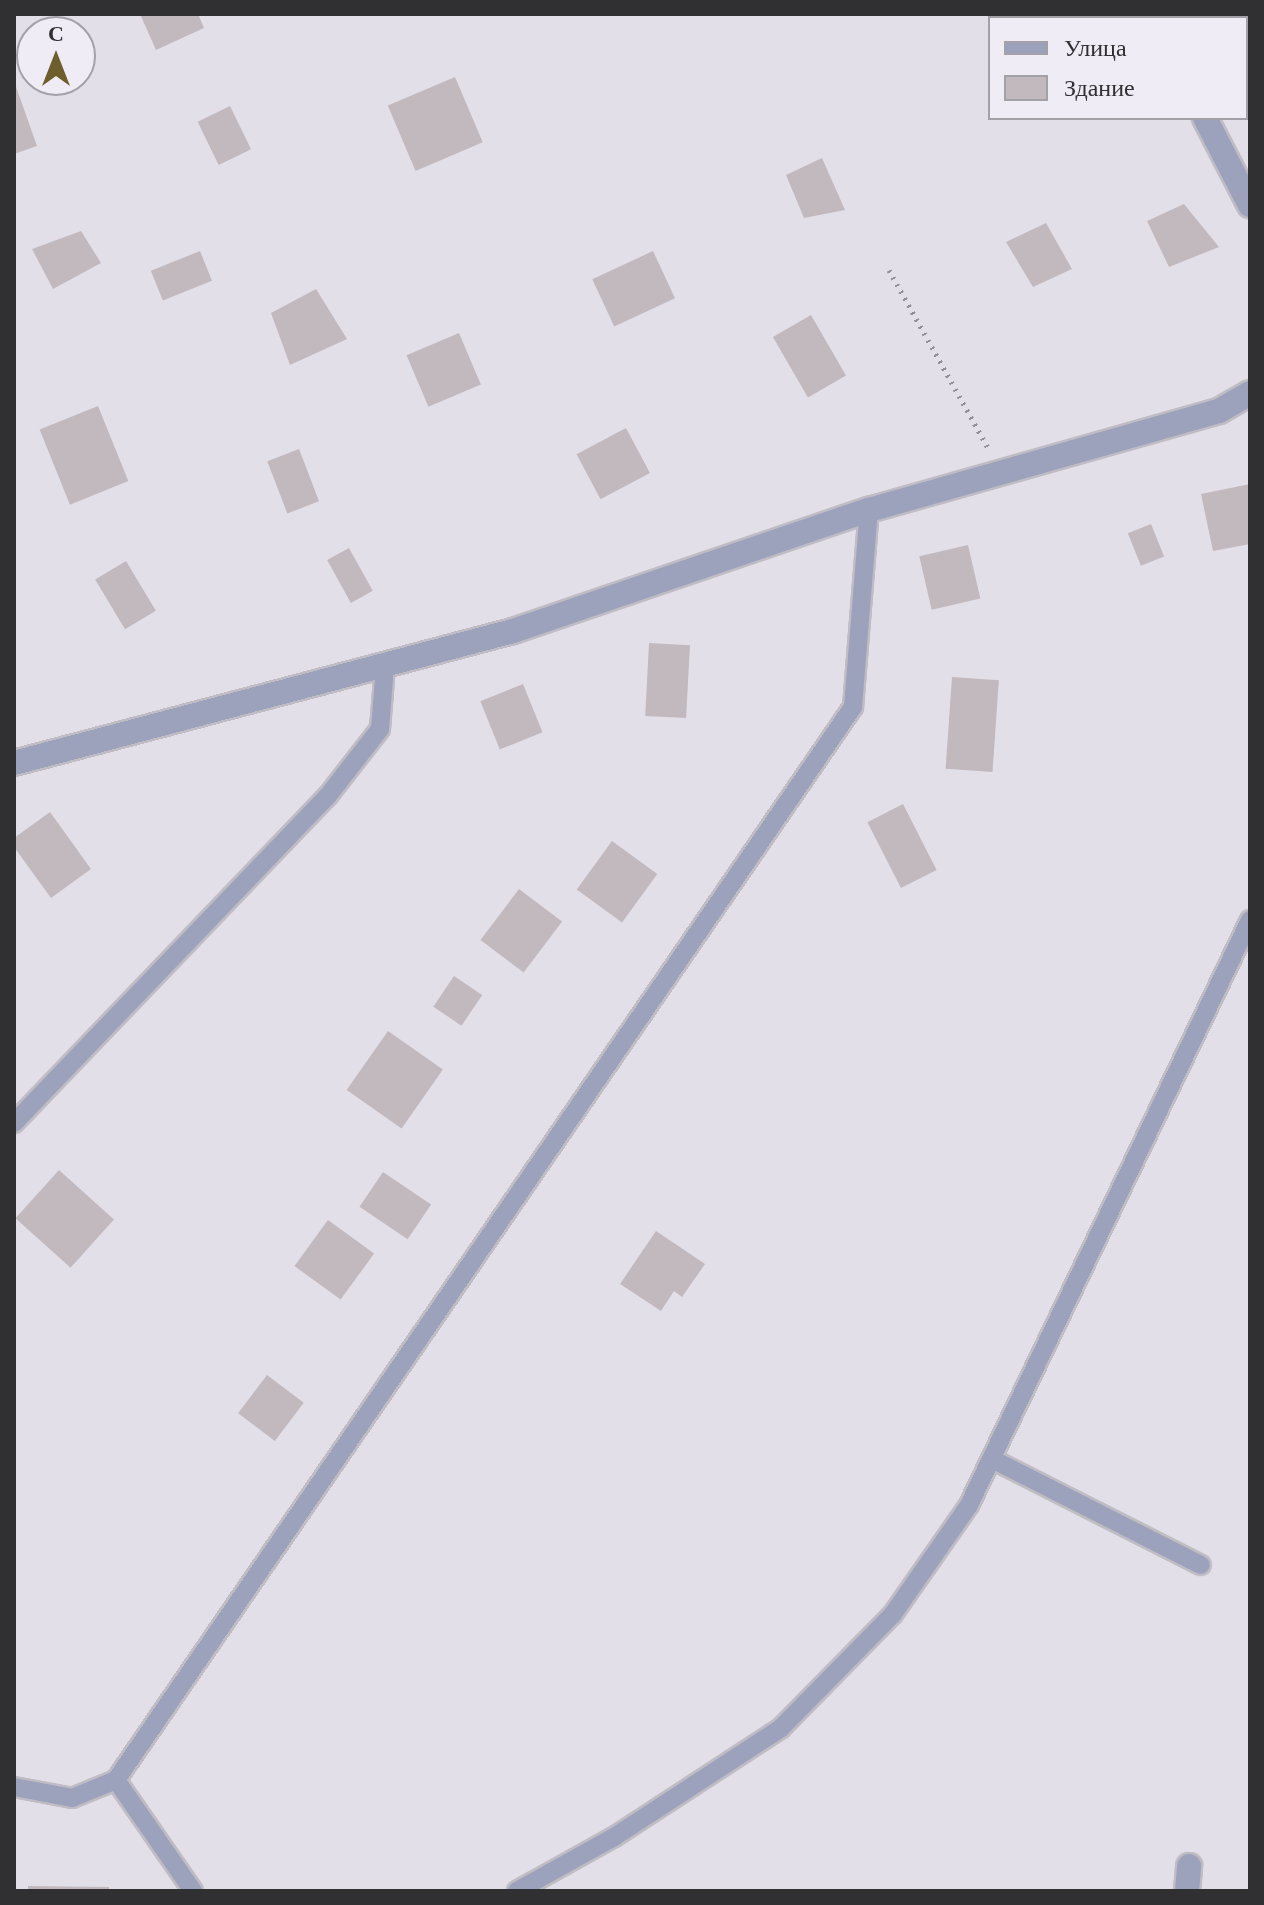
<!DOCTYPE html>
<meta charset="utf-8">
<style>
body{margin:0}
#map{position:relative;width:1264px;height:1905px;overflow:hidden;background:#e3dfe8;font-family:Georgia,serif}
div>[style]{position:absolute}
.building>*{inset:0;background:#c2b9bf;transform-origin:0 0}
.path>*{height:5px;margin-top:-2.5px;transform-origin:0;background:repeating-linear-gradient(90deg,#918e94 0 2px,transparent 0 8px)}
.roads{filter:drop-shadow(2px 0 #bfbcc4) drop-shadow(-2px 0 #bfbcc4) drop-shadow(0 2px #bfbcc4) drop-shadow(0 -2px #bfbcc4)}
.lane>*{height:18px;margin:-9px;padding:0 9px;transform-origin:9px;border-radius:9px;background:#9ca1bc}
.street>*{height:24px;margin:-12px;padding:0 12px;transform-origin:12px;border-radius:12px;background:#9ca1bc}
span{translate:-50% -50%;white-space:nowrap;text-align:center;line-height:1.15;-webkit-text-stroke:6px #f0ecf6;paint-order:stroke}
.frame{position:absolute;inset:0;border:16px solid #302f32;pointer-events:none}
.legend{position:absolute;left:988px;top:16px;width:260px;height:104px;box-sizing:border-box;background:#f0ecf6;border:2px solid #a3a0a8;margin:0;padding:10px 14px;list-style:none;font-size:24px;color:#302f32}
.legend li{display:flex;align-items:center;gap:16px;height:40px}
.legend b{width:40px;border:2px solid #a3a0a8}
.north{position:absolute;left:16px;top:16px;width:80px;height:80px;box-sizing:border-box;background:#f0ecf6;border:2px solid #a3a0a8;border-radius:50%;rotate:0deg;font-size:22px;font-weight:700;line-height:32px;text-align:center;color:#302f32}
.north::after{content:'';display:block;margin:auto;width:28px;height:36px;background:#6d5e2b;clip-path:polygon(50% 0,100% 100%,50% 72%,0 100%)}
</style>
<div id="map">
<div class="building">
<div style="clip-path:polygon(140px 14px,198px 14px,204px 28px,156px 50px)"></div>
<div style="left:455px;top:77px;width:71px;height:73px;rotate:67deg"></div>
<div style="clip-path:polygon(14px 81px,37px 146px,14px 154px)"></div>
<div style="left:230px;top:106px;width:48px;height:36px;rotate:64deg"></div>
<div style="clip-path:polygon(822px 158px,845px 210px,804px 218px,786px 175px)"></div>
<div style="clip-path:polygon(1184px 204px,1219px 247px,1169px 267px,1147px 221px)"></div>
<div style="clip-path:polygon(1046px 223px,1072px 269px,1033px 287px,1006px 242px)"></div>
<div style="clip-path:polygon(81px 231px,101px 263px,53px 289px,32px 249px)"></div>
<div style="left:200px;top:251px;width:32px;height:53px;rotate:68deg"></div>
<div style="left:653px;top:251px;width:52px;height:67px;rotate:65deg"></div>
<div style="clip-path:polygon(316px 289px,347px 339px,290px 365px,271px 313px)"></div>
<div style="left:811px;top:315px;width:70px;height:44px;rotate:60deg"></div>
<div style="left:459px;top:333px;width:56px;height:57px;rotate:67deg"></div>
<div style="left:98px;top:406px;width:81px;height:63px;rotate:68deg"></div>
<div style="left:626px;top:428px;width:51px;height:56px;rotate:62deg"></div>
<div style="left:299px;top:449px;width:56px;height:34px;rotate:69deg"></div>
<div style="clip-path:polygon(1250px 484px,1250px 544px,1213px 551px,1201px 494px)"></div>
<div style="left:1151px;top:524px;width:35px;height:25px;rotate:68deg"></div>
<div style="left:968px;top:545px;width:55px;height:50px;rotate:77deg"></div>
<div style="left:349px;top:548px;width:49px;height:25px;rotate:61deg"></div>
<div style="left:126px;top:561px;width:58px;height:36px;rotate:59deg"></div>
<div style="left:649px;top:643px;width:41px;height:73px;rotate:3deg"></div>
<div style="left:952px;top:677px;width:47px;height:92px;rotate:4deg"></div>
<div style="left:523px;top:684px;width:52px;height:46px;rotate:68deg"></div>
<div style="left:903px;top:804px;width:74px;height:40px;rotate:63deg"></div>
<div style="clip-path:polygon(50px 812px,91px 869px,51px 898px,14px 847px,14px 838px)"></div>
<div style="left:612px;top:841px;width:56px;height:60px;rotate:36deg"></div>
<div style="left:519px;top:889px;width:54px;height:64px;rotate:37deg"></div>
<div style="left:454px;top:976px;width:34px;height:37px;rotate:34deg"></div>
<div style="left:388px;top:1031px;width:67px;height:72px;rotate:35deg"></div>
<div style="left:59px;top:1170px;width:74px;height:65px;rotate:42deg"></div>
<div style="left:383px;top:1172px;width:58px;height:42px;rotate:34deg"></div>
<div style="left:328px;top:1220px;width:57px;height:57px;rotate:36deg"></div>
<div style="clip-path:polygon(656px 1231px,705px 1264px,682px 1297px,674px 1291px,661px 1311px,620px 1284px)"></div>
<div style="left:267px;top:1375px;width:46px;height:48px;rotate:37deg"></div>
<div style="clip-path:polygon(28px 1886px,109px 1887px,109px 1891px,28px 1891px)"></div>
</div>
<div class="path">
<div style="left:889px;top:270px;width:204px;rotate:60.9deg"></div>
</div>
<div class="roads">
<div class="lane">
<div style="left:14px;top:1123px;width:452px;rotate:-46.2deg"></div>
<div style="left:327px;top:797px;width:86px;rotate:-52.1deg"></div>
<div style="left:380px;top:729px;width:64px;rotate:-85.5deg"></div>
<div style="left:992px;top:1459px;width:234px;rotate:26.9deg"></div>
<div style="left:14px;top:1787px;width:59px;rotate:10.7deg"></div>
<div style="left:72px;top:1798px;width:48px;rotate:-22.2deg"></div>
<div style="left:193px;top:1891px;width:135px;rotate:-124.7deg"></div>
<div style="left:116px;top:1780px;width:1302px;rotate:-55.52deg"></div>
<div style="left:853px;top:707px;width:198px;rotate:-85.4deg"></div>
<div style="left:517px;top:1891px;width:111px;rotate:-29.1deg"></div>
<div style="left:614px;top:1837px;width:199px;rotate:-33.1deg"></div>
<div style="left:781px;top:1728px;width:160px;rotate:-45.5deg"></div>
<div style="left:893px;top:1614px;width:133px;rotate:-55.1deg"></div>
<div style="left:969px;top:1505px;width:649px;rotate:-64.34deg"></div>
</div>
<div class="street">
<div style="left:1149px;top:14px;width:5px;rotate:53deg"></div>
<div style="left:1205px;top:118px;width:98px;rotate:62.7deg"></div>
<div style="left:14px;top:763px;width:516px;rotate:-14.82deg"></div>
<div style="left:513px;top:631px;width:376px;rotate:-18.8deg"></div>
<div style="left:869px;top:510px;width:364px;rotate:-15.8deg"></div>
<div style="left:1219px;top:411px;width:36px;rotate:-30deg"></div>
<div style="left:1187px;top:1891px;width:25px;rotate:-85deg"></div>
</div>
</div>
<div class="frame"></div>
<ul class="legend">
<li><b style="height:10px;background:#9ca1bc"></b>Улица</li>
<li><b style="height:22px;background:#c2b9bf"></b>Здание</li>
</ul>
<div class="north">С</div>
</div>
